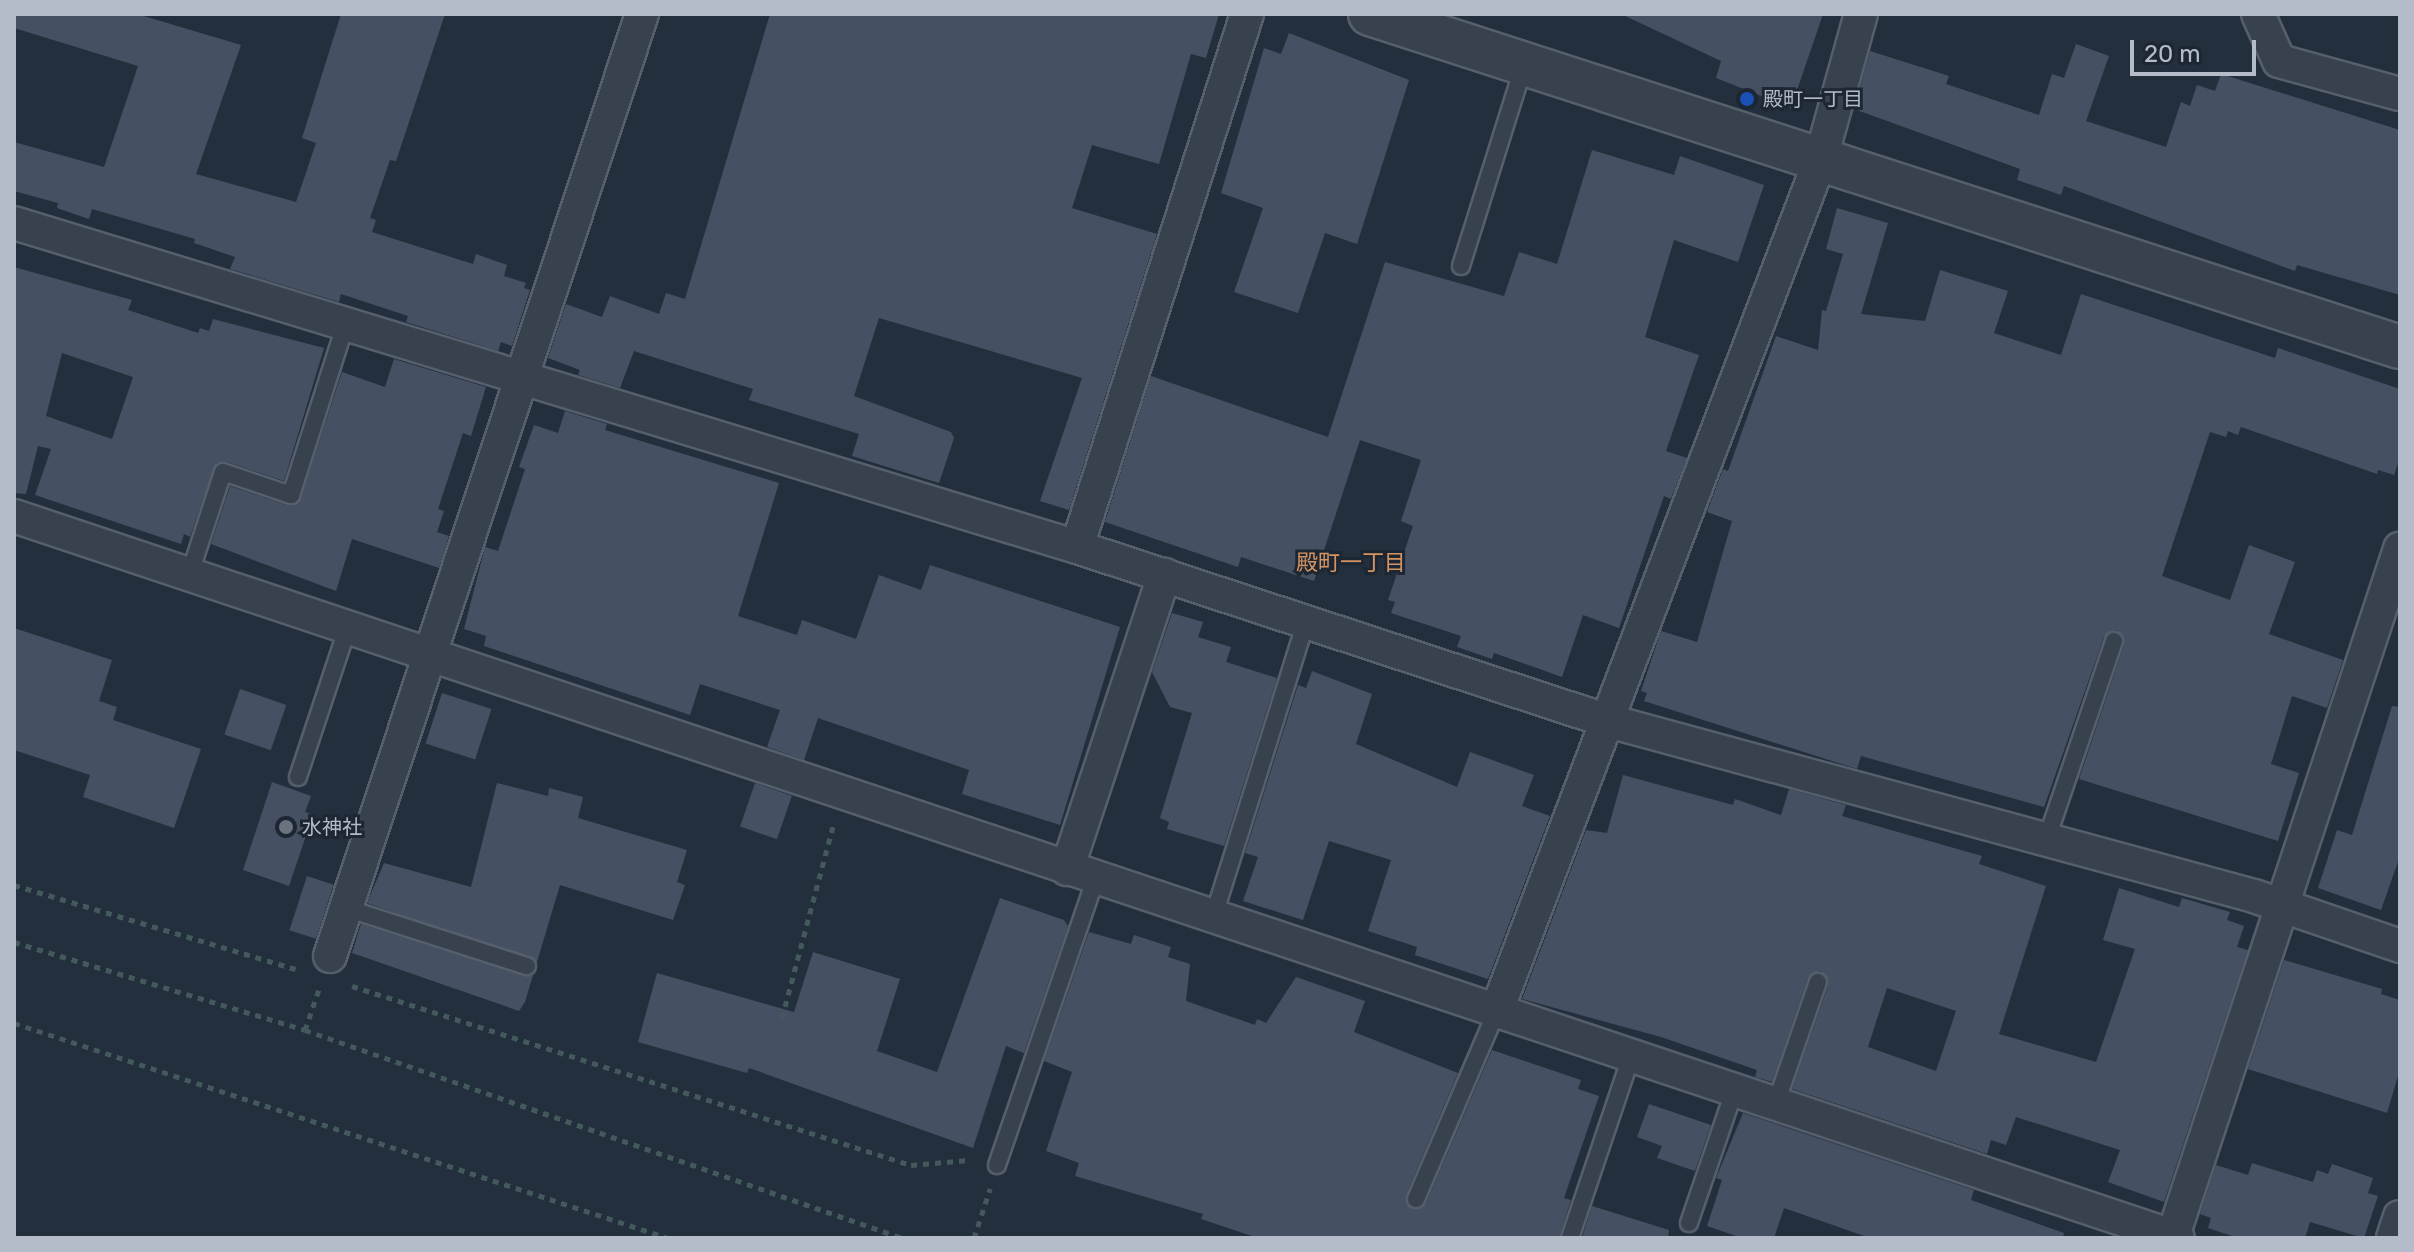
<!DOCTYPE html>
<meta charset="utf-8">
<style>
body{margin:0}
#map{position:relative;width:2414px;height:1252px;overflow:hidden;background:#242f3e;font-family:Rubik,"Noto Sans JP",sans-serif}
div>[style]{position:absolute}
.building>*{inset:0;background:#455162;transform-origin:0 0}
.path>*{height:5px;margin-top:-2.5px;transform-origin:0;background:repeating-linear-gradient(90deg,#44595c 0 6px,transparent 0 12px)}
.roads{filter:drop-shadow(2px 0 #565f6c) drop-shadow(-2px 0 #565f6c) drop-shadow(0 2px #565f6c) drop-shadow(0 -2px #565f6c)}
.service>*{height:16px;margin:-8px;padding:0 8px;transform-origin:8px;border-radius:8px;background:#38414e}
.minor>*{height:32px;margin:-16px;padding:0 16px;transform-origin:16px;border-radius:16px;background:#38414e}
.tertiary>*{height:42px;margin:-21px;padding:0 21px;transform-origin:21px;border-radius:21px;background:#38414e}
.dots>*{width:22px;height:22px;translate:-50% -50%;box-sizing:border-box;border:4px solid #1d2633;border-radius:50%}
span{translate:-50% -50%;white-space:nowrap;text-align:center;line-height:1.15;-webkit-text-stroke:6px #1d2633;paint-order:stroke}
.poi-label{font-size:20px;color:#b4bcc9}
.left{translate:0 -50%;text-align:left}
.neighbourhood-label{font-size:22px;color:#d59563}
.frame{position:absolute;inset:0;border:16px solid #b4bcc9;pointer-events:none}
.scale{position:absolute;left:2130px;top:40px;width:126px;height:36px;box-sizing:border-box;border:4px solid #b4bcc9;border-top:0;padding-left:10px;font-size:24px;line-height:28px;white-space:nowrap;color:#b4bcc9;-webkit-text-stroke:6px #1d2633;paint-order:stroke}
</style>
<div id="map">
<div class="building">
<div style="clip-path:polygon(14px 14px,137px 14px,241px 45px,196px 174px,296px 202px,316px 143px,302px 138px,341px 14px,445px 14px,396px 161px,390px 160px,370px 218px,376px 220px,372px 232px,473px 264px,476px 254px,507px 265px,504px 276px,526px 283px,524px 288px,530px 290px,512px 346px,501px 342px,498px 351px,406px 322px,408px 316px,341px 294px,339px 302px,230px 269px,235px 257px,194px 243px,195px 239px,92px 209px,89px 219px,57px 208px,58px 203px,14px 191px,14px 142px,104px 167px,138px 66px,14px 28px)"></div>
<div style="clip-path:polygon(770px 14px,1219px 14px,1206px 58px,1191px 54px,1159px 164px,1092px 145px,1072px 208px,1157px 234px,1069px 510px,1040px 501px,1082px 378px,879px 318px,854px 396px,951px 432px,954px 438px,939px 483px,852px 456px,859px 434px,749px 400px,753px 389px,634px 351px,620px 388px,578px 375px,580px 370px,548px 358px,566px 304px,602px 317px,610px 296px,659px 314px,666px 293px,685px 299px)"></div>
<div style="clip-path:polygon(1621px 14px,1823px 14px,1791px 108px,1716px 78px,1721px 61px)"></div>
<div style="clip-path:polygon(1289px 33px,1409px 80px,1357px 244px,1325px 233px,1298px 313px,1234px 292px,1263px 208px,1221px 193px,1264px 48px,1281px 54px)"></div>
<div style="clip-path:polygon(2076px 44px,2109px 56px,2086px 121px,2166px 147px,2181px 102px,2190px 106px,2197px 85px,2215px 91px,2221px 74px,2400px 130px,2400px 295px,2297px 265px,2295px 271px,2064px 186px,2061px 195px,2017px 180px,2020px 169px,1854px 109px,1870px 51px,1949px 76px,1946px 84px,2039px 115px,2052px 74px,2064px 78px)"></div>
<div style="clip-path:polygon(1592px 150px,1674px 175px,1680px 156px,1764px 185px,1738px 262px,1674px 240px,1645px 337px,1699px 355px,1666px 451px,1687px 458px,1671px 499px,1664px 496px,1619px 628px,1583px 615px,1562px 677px,1494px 653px,1492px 659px,1457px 647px,1461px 636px,1391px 613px,1395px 602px,1388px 600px,1413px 526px,1401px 521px,1421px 460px,1360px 440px,1314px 581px,1241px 557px,1238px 567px,1105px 522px,1151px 376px,1328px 437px,1385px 262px,1504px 296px,1519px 252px,1557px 264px)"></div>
<div style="clip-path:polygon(1837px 208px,1888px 223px,1861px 314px,1925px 321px,1940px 270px,2008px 291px,1994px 333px,2061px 355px,2081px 294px,2275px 358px,2278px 348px,2400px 389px,2400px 457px,2394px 475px,2378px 470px,2377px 474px,2241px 427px,2238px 435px,2228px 431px,2226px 437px,2210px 432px,2162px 576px,2230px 600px,2249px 545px,2295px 562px,2269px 634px,2343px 660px,2327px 708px,2292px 696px,2271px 764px,2299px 773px,2278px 841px,2079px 779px,2124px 645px,2117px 630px,2104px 637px,2044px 807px,1861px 756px,1857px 769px,1644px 701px,1647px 693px,1641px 691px,1661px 631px,1697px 642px,1732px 521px,1707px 512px,1723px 469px,1728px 471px,1776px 336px,1818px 350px,1822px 310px,1826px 311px,1843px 254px,1826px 249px)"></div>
<div style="clip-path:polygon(evenodd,14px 267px,132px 300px,128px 310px,198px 333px,200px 328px,209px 331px,213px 319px,324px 348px,284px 481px,227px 462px,216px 463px,190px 537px,184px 534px,181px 544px,35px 495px,51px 449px,38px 446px,26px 494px,14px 493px,14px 267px,62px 353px,133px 377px,112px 439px,46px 416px,62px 353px)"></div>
<div style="clip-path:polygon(394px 359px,486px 387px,471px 436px,463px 433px,438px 509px,444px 511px,437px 532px,449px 536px,439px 568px,352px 539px,336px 591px,211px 544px,230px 486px,287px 505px,299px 503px,342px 372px,385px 387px)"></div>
<div style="clip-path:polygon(565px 411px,607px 424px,605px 430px,779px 483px,738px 616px,797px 635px,802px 620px,856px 639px,879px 575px,921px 590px,930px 565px,1120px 627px,1060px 825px,962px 794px,969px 770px,818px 718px,804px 760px,767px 747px,780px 710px,700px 684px,690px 715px,484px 646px,486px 636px,464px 629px,485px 547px,498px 551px,525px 469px,519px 467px,534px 425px,558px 433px)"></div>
<div style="clip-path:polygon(1172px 613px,1203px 622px,1198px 637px,1231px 647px,1226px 662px,1277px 678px,1224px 846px,1167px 829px,1169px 822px,1160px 818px,1192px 713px,1170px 707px,1152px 672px)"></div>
<div style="clip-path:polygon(14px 628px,112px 660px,99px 701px,117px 707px,113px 720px,201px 749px,174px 828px,83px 797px,90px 775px,14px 750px)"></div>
<div style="clip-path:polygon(1312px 671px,1372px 694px,1356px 744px,1457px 787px,1470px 752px,1534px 775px,1522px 806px,1550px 816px,1488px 979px,1415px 955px,1417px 947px,1368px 931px,1391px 860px,1329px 841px,1303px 920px,1243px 901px,1258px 857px,1245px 853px,1298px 685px,1306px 688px)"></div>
<div style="left:240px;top:689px;width:49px;height:48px;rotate:19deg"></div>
<div style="left:442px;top:693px;width:52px;height:53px;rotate:18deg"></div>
<div style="clip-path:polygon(2392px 706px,2400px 707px,2400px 856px,2381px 910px,2318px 888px,2337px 830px,2352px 835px)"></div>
<div style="clip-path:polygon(evenodd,1623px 775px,1733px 805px,1735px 799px,1781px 815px,1789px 789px,1846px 805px,1842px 816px,1982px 856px,1979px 864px,2046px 886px,1999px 1034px,2096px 1062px,2135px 949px,2103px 940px,2119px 888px,2179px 907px,2182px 898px,2230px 912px,2227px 920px,2244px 926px,2237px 947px,2248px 950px,2164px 1202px,2108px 1182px,2120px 1150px,2016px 1117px,2006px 1145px,1991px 1140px,1987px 1154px,1792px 1089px,1828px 986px,1821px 971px,1808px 978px,1772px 1082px,1755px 1077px,1757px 1070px,1661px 1037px,1522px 999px,1586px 830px,1607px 833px,1623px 775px,1887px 988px,1956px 1011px,1936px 1071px,1868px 1047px,1887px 988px)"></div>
<div style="clip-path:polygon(272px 782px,311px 796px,305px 812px,313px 815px,289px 886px,243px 870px)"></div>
<div style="clip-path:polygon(497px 783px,548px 796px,549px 788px,583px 797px,578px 818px,687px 850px,677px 882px,685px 885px,673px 920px,560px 885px,537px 962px,367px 903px,384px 863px,471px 887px)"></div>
<div style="left:755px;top:783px;width:39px;height:46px;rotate:19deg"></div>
<div style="left:307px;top:876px;width:28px;height:57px;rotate:18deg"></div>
<div style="clip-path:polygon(1000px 898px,1064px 920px,1068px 926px,1024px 1053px,1006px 1046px,973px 1148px,749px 1068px,747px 1073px,638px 1042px,657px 973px,794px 1012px,813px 952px,900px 979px,877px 1051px,937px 1072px)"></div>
<div style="clip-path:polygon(361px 924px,524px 976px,533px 975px,525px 1002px,519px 1011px,352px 953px)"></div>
<div style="clip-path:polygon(1089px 932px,1131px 944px,1134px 935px,1171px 947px,1168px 957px,1190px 964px,1186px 1001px,1255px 1025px,1257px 1019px,1266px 1023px,1296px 977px,1365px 1001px,1354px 1032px,1458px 1073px,1406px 1195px,1412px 1209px,1426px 1203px,1492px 1050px,1581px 1080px,1578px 1089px,1599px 1096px,1564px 1198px,1571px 1200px,1559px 1238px,1258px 1238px,1201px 1219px,1203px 1214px,1075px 1176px,1079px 1163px,1046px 1151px,1072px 1072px,1044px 1061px)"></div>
<div style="clip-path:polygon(2284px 960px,2382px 989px,2381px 994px,2400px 1000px,2400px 1069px,2387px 1113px,2248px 1069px)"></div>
<div style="clip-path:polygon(1649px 1104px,1711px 1125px,1695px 1171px,1657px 1158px,1662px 1146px,1637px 1137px)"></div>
<div style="clip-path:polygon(1743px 1113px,1974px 1190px,1971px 1200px,2064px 1233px,2063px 1238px,1870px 1238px,1784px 1208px,1774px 1238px,1742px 1238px,1707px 1226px,1722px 1180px,1716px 1178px)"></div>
<div style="clip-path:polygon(2252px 1163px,2313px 1182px,2317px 1170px,2328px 1174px,2332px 1164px,2373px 1178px,2368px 1193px,2378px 1196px,2364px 1238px,2310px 1222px,2305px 1238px,2238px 1238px,2208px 1228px,2211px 1218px,2200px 1214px,2216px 1165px,2248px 1175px)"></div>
<div style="clip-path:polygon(1592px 1206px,1669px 1230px,1668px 1238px,1582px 1238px)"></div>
</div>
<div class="path">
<div style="left:14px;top:885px;width:294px;rotate:16.6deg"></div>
<div style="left:14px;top:942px;width:304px;rotate:16.8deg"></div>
<div style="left:305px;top:1030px;width:632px;rotate:19.21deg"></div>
<div style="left:352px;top:986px;width:587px;rotate:17.76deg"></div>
<div style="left:911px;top:1165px;width:58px;rotate:-4.9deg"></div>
<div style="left:782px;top:1018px;width:199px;rotate:-75.1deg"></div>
<div style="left:14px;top:1023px;width:688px;rotate:18.2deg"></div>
<div style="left:305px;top:1030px;width:43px;rotate:-71.1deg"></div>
<div style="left:974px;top:1238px;width:52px;rotate:-71.9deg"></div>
</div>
<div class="roads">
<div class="service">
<div style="left:1461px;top:266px;width:211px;rotate:-72.6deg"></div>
<div style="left:190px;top:573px;width:106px;rotate:-71.9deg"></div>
<div style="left:223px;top:472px;width:72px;rotate:18.7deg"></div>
<div style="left:291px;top:495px;width:181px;rotate:-72.3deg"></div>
<div style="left:298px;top:777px;width:161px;rotate:-71.6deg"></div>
<div style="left:2047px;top:838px;width:208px;rotate:-71.2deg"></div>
<div style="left:346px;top:908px;width:190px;rotate:17.8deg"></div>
<div style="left:1214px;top:915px;width:304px;rotate:-72.6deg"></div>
<div style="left:1776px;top:1103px;width:128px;rotate:-70.9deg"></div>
<div style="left:997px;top:1165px;width:307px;rotate:-71deg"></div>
<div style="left:1416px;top:1199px;width:206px;rotate:-66.8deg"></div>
<div style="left:1689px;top:1223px;width:142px;rotate:-71.1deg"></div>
<div style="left:1570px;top:1238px;width:194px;rotate:-71.4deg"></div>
</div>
<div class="minor">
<div style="left:2258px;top:14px;width:51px;rotate:65.9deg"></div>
<div style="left:2279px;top:61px;width:125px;rotate:15.3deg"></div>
<div style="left:14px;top:223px;width:1111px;rotate:16.95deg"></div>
<div style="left:1077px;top:547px;width:556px;rotate:18.14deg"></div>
<div style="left:1605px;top:720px;width:672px;rotate:15.17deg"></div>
<div style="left:2254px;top:896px;width:154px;rotate:18.9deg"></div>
<div style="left:14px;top:516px;width:2281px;rotate:18.45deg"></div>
<div style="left:1077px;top:547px;width:559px;rotate:-72.31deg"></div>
<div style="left:1067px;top:869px;width:310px;rotate:-71.7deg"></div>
<div style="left:330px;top:956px;width:992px;rotate:-71.67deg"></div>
<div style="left:1497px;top:1010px;width:912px;rotate:-69.18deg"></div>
<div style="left:1821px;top:158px;width:149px;rotate:-74.5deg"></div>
<div style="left:2173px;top:1236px;width:724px;rotate:-71.72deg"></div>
<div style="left:2393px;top:1238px;width:22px;rotate:-72deg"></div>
</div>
<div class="tertiary">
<div style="left:1370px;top:14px;width:1082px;rotate:17.92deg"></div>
</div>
</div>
<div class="dots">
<div style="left:1747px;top:99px;background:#1a4fb4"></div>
<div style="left:286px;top:827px;background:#6b7280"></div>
</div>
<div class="poi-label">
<span class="left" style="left:1763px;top:99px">殿町一丁目</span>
<span class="left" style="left:302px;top:827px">水神社</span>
</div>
<div class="neighbourhood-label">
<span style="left:1351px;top:563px">殿町一丁目</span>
</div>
<div class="frame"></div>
<div class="scale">20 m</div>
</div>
